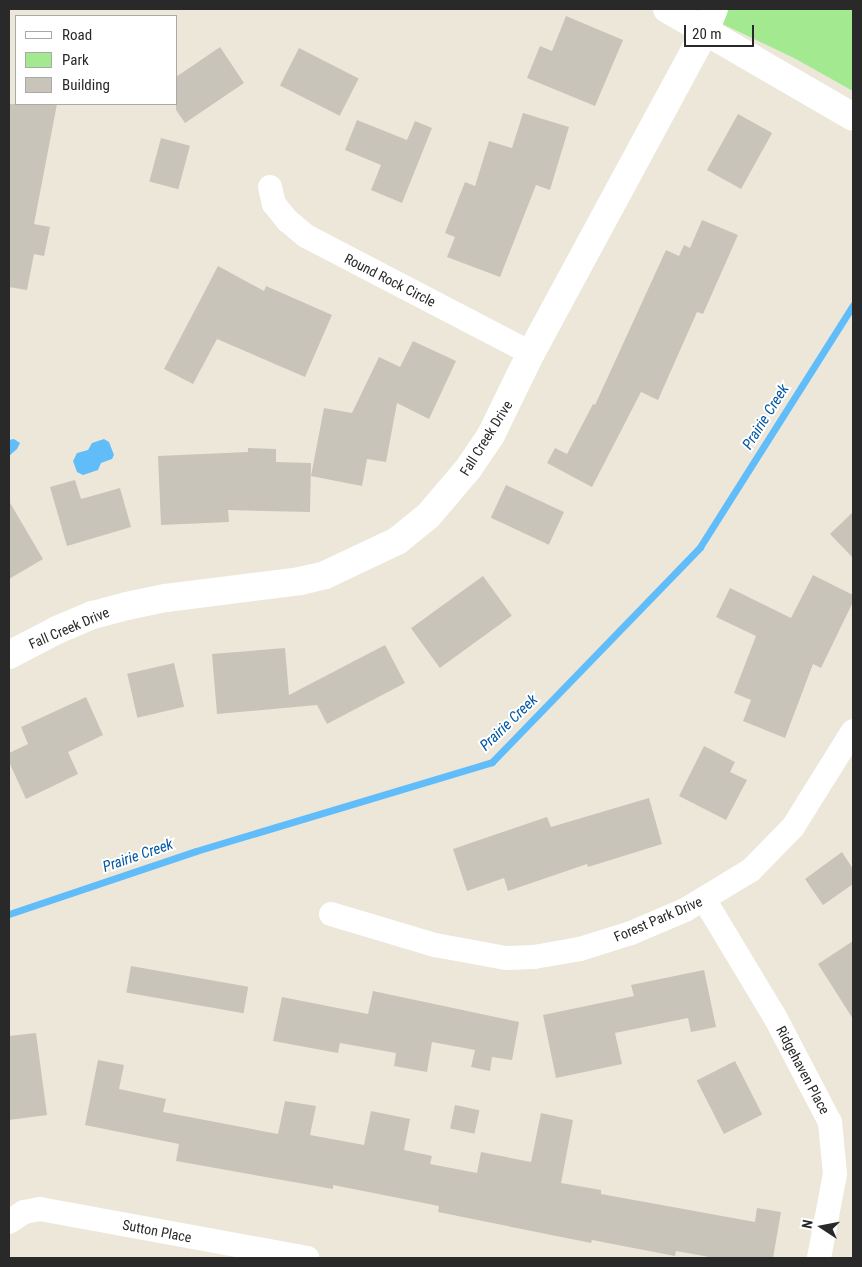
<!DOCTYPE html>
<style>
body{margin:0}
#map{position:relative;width:862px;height:1267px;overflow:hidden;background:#ede7d9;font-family:"Roboto Condensed",sans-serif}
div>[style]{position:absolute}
.green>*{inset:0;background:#a2e990}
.water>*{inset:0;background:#61bdfa}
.stream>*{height:7px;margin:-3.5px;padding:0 3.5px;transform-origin:3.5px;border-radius:3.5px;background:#61bdfa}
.building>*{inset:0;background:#c8c4b9;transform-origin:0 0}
.minor>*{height:24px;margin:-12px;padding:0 12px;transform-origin:12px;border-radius:12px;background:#fff}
.tertiary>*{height:28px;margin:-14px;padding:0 14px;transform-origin:14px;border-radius:14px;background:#fff}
span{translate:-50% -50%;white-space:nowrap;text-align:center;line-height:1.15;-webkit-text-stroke:4px #fff;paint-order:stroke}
.street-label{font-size:14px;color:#292929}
.water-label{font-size:15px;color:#0157a5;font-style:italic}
.frame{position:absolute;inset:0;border:10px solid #292929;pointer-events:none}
.legend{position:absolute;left:15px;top:15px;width:162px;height:90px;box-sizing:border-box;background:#fff;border:1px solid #a9a9a9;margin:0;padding:6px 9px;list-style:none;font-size:15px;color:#292929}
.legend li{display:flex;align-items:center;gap:10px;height:25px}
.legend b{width:25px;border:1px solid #a9a9a9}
.north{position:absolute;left:797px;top:1202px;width:50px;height:50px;-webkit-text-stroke:4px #fff;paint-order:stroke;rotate:281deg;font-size:14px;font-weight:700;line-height:20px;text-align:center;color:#292929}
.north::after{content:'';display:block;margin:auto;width:18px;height:22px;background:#292929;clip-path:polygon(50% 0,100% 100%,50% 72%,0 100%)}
.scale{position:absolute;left:684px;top:25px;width:70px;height:22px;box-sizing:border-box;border:2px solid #292929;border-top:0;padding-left:6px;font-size:15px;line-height:18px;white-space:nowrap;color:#292929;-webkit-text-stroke:4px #fff;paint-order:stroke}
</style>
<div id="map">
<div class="green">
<div style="clip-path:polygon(691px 9px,853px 9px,853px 91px,794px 58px)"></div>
</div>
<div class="water">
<div style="clip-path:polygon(14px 439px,20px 443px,17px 449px,9px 456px,9px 440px)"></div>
<div style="clip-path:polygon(104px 439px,109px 442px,114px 455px,112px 459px,101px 463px,98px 470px,83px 475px,77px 472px,73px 461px,77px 453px,88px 450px,92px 443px)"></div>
</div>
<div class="stream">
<div style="left:9px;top:914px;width:197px;rotate:-18.6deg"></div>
<div style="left:196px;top:851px;width:309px;rotate:-16.7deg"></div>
<div style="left:492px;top:762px;width:299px;rotate:-45.9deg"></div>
<div style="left:700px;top:547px;width:286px;rotate:-57.7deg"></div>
</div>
<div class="building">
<div style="clip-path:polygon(566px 16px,623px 40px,595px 106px,527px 78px,540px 46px,552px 51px)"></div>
<div style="clip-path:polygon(220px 47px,244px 83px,185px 123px,176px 110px,176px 77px)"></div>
<div style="left:299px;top:48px;width:67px;height:42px;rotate:27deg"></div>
<div style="clip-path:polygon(9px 104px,57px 104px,34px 224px,50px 227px,44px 256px,34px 254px,27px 290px,9px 287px)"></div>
<div style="clip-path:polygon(523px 113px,569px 127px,550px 190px,536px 185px,500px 277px,447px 257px,455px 237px,445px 233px,465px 182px,475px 186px,489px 141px,512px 148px)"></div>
<div style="left:738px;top:114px;width:39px;height:64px;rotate:29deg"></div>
<div style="clip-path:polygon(357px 120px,407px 140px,415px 121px,432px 128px,402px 203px,371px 190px,381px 165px,345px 150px)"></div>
<div style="left:161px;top:138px;width:30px;height:45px;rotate:15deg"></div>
<div style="clip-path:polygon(702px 220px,738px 235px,703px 314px,697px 312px,658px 400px,641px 392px,592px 487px,547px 463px,555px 448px,567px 454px,593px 404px,595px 405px,666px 250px,679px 256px,684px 245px,690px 248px)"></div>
<div style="clip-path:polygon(218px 266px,264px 291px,266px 286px,332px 315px,305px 377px,217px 339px,193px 384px,164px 369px)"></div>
<div style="clip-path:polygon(413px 341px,456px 361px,429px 419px,397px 403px,386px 462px,367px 459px,362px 486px,311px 476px,324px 408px,352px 413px,379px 357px,400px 367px)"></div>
<div style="clip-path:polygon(248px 448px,276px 449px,276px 462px,311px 463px,310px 512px,228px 510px,229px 522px,161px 525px,158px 456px,248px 452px)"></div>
<div style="clip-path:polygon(75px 480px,81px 499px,120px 488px,131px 527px,67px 546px,50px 487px)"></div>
<div style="left:506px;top:485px;width:64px;height:36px;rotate:25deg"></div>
<div style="clip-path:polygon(9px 501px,43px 559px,9px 579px)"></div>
<div style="clip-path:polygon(853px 512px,853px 558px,830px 534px)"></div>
<div style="clip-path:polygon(813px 575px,853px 595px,853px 602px,821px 668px,813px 664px,785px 738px,743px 721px,751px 700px,734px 693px,756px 636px,716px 617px,730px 588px,791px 618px)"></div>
<div style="left:483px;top:576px;width:49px;height:89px;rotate:54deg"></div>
<div style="clip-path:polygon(385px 645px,405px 683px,327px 724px,317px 705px,217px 714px,212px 654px,285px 648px,289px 695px)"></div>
<div style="left:174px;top:663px;width:45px;height:48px;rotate:77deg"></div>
<div style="clip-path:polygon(86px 697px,103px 735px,68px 752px,78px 774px,26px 799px,9px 762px,9px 753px,28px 744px,21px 727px)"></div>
<div style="clip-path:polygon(704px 746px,735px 762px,730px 772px,747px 780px,726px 820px,679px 796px)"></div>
<div style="clip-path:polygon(649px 798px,662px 844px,588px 867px,587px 864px,508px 891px,504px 878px,467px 891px,453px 849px,547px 817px,551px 827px)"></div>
<div style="clip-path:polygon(842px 852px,853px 869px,853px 884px,823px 905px,805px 879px)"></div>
<div style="clip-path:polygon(853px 941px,853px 1019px,818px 964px)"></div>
<div style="left:131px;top:966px;width:119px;height:27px;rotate:10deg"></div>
<div style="clip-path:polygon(704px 970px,716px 1027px,691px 1032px,688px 1018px,615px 1033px,622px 1064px,556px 1078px,543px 1015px,634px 996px,631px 985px)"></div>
<div style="clip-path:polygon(373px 991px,519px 1022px,512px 1060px,492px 1057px,490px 1071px,471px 1067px,475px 1050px,432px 1042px,427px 1072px,394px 1066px,396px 1053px,340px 1043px,338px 1053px,273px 1041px,282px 997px,368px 1014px)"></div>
<div style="clip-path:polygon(36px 1033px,47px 1115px,9px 1120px,9px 1036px)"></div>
<div style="clip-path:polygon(98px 1060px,124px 1065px,119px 1089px,166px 1099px,163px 1112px,278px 1134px,285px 1101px,316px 1106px,310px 1135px,364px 1145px,371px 1111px,410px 1119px,404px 1150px,432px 1156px,430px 1164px,477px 1173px,481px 1152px,531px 1162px,541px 1113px,573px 1120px,561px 1183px,601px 1190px,601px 1194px,755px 1222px,757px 1208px,781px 1212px,773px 1258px,715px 1258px,676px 1251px,675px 1256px,592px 1240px,591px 1243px,438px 1212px,439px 1206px,333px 1185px,333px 1189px,176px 1161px,179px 1144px,85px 1125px)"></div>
<div style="left:735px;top:1061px;width:60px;height:43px;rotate:63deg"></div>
<div style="left:455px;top:1105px;width:25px;height:24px;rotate:12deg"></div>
</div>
<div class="minor">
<div style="left:270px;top:187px;width:17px;rotate:77deg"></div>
<div style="left:274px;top:204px;width:22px;rotate:51deg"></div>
<div style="left:288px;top:221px;width:23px;rotate:40deg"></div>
<div style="left:306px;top:236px;width:254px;rotate:27.5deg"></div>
<div style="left:704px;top:899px;width:138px;rotate:59deg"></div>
<div style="left:775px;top:1017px;width:119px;rotate:62.4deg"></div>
<div style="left:830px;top:1122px;width:52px;rotate:84.5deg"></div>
<div style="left:835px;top:1174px;width:86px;rotate:100.8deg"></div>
<div style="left:331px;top:914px;width:109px;rotate:16.6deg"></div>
<div style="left:435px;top:945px;width:72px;rotate:10.4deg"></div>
<div style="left:506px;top:958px;width:28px;rotate:-2deg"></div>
<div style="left:534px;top:957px;width:47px;rotate:-9.9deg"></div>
<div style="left:580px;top:949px;width:53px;rotate:-17.4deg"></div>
<div style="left:631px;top:933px;width:59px;rotate:-23.1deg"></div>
<div style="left:685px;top:910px;width:77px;rotate:-31.2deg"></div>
<div style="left:751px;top:870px;width:60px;rotate:-45.7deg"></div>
<div style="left:793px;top:827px;width:113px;rotate:-58deg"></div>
<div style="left:9px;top:1222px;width:18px;rotate:-34deg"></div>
<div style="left:24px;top:1212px;width:16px;rotate:-11deg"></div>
<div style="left:40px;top:1209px;width:272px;rotate:10.4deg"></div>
</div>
<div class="tertiary">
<div style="left:667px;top:9px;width:215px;rotate:30.1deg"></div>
<div style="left:9px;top:655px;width:54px;rotate:-27.5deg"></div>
<div style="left:57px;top:630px;width:39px;rotate:-23deg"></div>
<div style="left:93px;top:615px;width:35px;rotate:-15deg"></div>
<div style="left:127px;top:606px;width:40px;rotate:-12deg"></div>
<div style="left:166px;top:598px;width:135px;rotate:-7.2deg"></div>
<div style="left:300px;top:581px;width:26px;rotate:-13deg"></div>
<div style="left:325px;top:575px;width:80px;rotate:-25.3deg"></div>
<div style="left:397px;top:541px;width:40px;rotate:-39deg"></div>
<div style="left:428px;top:516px;width:62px;rotate:-49.6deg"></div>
<div style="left:468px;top:469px;width:41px;rotate:-55.9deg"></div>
<div style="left:491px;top:435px;width:91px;rotate:-64deg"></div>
<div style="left:531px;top:353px;width:366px;rotate:-61.6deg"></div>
<div style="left:705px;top:31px;width:24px;rotate:-68deg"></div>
</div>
<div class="street-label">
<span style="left:390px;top:280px;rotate:27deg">Round Rock Circle</span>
<span style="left:486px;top:438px;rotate:-58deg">Fall Creek Drive</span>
<span style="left:69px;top:628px;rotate:-23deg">Fall Creek Drive</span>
<span style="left:658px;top:919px;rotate:-23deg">Forest Park Drive</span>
<span style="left:803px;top:1070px;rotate:62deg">Ridgehaven Place</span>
<span style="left:157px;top:1231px;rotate:11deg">Sutton Place</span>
</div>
<div class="water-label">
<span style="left:766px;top:417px;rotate:-58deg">Prairie Creek</span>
<span style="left:509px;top:723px;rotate:-44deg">Prairie Creek</span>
<span style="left:138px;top:856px;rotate:-19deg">Prairie Creek</span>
</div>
<div class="frame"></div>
<ul class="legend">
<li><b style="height:6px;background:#fff"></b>Road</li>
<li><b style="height:14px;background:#a2e990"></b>Park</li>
<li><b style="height:14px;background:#c8c4b9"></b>Building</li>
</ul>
<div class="north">N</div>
<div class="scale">20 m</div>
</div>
